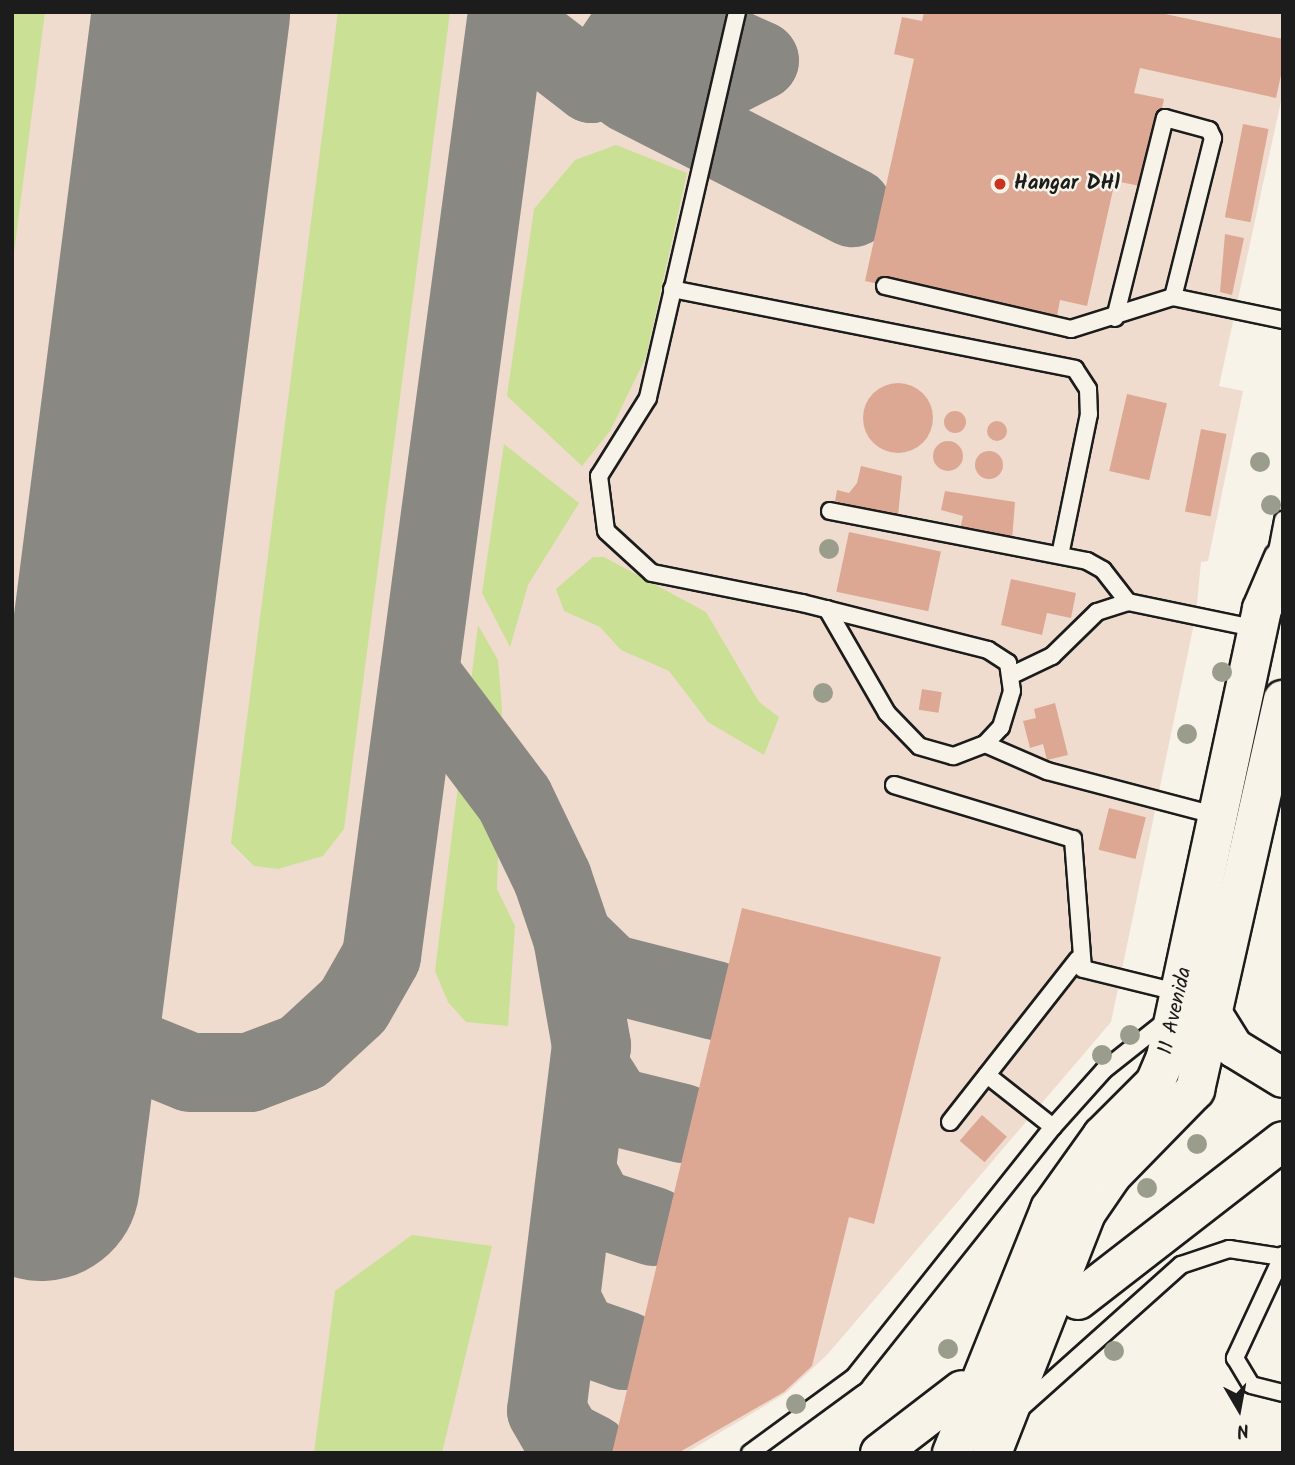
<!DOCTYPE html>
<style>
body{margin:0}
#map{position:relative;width:1295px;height:1465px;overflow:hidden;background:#f7f3e8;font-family:Kalam,sans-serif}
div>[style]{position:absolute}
.built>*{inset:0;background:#efdcce}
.green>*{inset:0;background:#cae095}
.taxiway>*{height:79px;margin:-39.5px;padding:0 39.5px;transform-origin:39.5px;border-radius:39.5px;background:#8a8882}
.runway>*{height:198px;margin:-99px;padding:0 99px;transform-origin:99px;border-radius:99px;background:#8a8882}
.building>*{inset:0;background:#dda893;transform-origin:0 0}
.round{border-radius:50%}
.roads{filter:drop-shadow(2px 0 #1c1c1c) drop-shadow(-2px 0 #1c1c1c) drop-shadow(0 2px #1c1c1c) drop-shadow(0 -2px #1c1c1c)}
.service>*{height:16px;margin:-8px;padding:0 8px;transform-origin:8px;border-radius:8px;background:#f7f3e8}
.secondary>*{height:38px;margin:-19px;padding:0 19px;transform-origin:19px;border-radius:19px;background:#f7f3e8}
.trees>*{width:20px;height:20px;margin:-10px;border-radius:50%;background:#9b9d8c}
.dots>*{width:19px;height:19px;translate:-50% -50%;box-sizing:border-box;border:4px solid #f7f3e8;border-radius:50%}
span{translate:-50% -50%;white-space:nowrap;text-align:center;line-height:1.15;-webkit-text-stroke:5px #f7f3e8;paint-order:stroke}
.poi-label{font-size:21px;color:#1c1c1c;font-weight:700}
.left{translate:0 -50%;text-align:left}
.street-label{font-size:21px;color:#1c1c1c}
.frame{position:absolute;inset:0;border:14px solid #1c1c1c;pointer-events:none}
.north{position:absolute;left:1204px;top:1374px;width:70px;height:70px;-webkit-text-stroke:5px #f7f3e8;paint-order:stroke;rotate:170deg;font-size:19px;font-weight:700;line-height:28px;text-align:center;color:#1c1c1c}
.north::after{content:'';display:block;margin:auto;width:24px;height:32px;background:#1c1c1c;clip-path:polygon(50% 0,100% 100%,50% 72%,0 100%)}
</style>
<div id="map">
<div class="built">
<div style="clip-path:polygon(12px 12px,1283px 12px,1283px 92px,1219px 386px,1243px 391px,1208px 561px,1201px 562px,1196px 614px,1111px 1022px,827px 1355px,786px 1393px,686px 1453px,12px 1453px)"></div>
</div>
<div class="green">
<div style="clip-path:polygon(12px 12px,45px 12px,12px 268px)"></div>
<div style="clip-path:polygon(338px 12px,450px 12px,344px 829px,323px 856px,278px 869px,254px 866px,231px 843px)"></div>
<div style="clip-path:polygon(616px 145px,687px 173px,646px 357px,610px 431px,582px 466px,507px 396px,534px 209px,575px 160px)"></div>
<div style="clip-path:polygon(504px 444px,579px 503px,528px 585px,510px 647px,482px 593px)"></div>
<div style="clip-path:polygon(593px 557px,604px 557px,706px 612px,759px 702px,779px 717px,764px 755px,708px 722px,669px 671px,621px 650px,600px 627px,564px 611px,556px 589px)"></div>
<div style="clip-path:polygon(478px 625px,498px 660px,502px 708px,497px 889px,515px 926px,508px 1026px,466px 1022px,448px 1002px,435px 971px)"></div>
<div style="clip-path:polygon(412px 1235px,492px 1246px,442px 1453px,314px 1453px,335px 1291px)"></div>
</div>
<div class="taxiway">
<div style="left:516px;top:12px;width:32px;rotate:56deg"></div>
<div style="left:534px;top:39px;width:72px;rotate:37.7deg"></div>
<div style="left:591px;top:83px;width:55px;rotate:-55.4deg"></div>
<div style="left:622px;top:38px;width:35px;rotate:-15deg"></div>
<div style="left:656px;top:29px;width:42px;rotate:4.1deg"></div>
<div style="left:698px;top:32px;width:67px;rotate:24.7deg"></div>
<div style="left:759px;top:60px;width:80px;rotate:153.1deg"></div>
<div style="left:688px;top:96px;width:42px;rotate:178.6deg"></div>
<div style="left:627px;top:92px;width:253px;rotate:27.1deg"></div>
<div style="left:419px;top:673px;width:158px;rotate:53deg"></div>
<div style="left:514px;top:799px;width:88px;rotate:64.3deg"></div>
<div style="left:552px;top:878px;width:62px;rotate:71.3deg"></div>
<div style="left:572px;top:937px;width:110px;rotate:80deg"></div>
<div style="left:591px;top:1045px;width:368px;rotate:97deg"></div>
<div style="left:546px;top:1410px;width:34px;rotate:60deg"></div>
<div style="left:563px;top:1439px;width:31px;rotate:27deg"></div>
<div style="left:572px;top:937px;width:52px;rotate:44.2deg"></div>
<div style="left:609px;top:973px;width:109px;rotate:14.3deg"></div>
<div style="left:69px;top:962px;width:64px;rotate:62.2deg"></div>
<div style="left:99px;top:1019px;width:45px;rotate:41.4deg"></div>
<div style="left:133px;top:1049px;width:61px;rotate:22deg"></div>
<div style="left:190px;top:1072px;width:59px"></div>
<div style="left:249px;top:1072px;width:57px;rotate:-20.7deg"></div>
<div style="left:302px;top:1052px;width:69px;rotate:-42.7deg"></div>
<div style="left:353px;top:1005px;width:56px;rotate:-60.3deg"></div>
<div style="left:381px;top:956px;width:952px;rotate:-82.4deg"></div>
<div style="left:590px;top:1068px;width:45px;rotate:57.7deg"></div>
<div style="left:614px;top:1106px;width:70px;rotate:14deg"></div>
<div style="left:577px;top:1173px;width:38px;rotate:62deg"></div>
<div style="left:595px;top:1207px;width:61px;rotate:18.1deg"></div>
<div style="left:564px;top:1306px;width:31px;rotate:63deg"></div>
<div style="left:578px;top:1334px;width:49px;rotate:19.2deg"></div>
</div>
<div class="runway">
<div style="left:41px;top:1182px;width:1180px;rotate:-82.69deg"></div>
</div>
<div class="building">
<div style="clip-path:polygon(924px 12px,1156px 12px,1283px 39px,1283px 66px,1276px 98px,1140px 68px,1134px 93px,1164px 99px,1145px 187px,1115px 181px,1087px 306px,1060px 300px,1056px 322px,865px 281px,914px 59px,894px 54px,902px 17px,922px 21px)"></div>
<div style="left:1243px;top:124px;width:26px;height:95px;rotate:11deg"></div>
<div style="clip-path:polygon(1225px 234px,1244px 238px,1232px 295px,1220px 292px)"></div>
<div class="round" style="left:863px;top:383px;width:70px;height:70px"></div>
<div style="left:1127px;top:394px;width:41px;height:79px;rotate:13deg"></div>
<div class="round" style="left:944px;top:411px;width:22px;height:22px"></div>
<div class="round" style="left:987px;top:421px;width:20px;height:20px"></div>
<div style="left:1201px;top:429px;width:26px;height:84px;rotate:11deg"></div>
<div class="round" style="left:933px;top:441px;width:30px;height:30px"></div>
<div class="round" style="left:975px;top:451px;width:28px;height:28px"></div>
<div style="clip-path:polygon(861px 466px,902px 476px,898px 516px,835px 501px,837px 490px,849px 493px,857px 483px)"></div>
<div style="clip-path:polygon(945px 491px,1015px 502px,1012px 541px,960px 529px,963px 516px,941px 510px)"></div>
<div style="left:849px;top:532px;width:94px;height:61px;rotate:12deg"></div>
<div style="clip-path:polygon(1011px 579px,1076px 593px,1071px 618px,1047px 613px,1042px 635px,1001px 625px)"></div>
<div style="left:922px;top:689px;width:20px;height:21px;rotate:9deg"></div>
<div style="clip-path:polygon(1055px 703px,1068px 755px,1047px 760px,1043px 744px,1030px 748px,1023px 721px,1036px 718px,1034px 709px)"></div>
<div style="left:1109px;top:808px;width:38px;height:43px;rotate:14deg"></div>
<div style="clip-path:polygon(742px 908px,941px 957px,874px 1224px,849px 1217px,812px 1366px,784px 1392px,678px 1453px,612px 1453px)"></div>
<div style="left:982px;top:1115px;width:33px;height:34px;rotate:41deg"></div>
</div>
<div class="roads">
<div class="service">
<div style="left:737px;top:12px;width:396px;rotate:103deg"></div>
<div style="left:648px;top:398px;width:92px;rotate:122.1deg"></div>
<div style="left:599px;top:476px;width:55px;rotate:82.7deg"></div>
<div style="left:606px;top:531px;width:62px;rotate:42.4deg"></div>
<div style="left:652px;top:573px;width:153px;rotate:11.3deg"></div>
<div style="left:802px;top:603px;width:192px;rotate:14.2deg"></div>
<div style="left:988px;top:650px;width:24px;rotate:33deg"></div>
<div style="left:1008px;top:663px;width:28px;rotate:82deg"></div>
<div style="left:1012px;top:691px;width:38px;rotate:107deg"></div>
<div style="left:1001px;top:727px;width:23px;rotate:133deg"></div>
<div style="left:985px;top:744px;width:34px;rotate:159deg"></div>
<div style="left:953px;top:756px;width:35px;rotate:-164deg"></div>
<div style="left:919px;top:746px;width:46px;rotate:-134.1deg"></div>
<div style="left:887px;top:713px;width:120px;rotate:-120deg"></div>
<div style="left:885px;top:286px;width:191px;rotate:13deg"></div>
<div style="left:1071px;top:329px;width:107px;rotate:-17.4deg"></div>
<div style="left:1173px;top:297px;width:112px;rotate:11.8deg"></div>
<div style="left:672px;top:289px;width:411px;rotate:11.2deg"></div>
<div style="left:1075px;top:369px;width:24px;rotate:57deg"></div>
<div style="left:1088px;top:389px;width:25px;rotate:88deg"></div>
<div style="left:1089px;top:414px;width:144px;rotate:101.6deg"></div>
<div style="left:1115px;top:318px;width:206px;rotate:-76deg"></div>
<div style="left:1165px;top:118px;width:46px;rotate:15.3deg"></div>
<div style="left:1209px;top:130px;width:9px;rotate:63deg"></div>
<div style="left:1213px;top:138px;width:164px;rotate:104.1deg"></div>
<div style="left:830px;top:511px;width:262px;rotate:11deg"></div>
<div style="left:1087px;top:561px;width:18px;rotate:29deg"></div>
<div style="left:1103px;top:570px;width:41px;rotate:52deg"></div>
<div style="left:1275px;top:562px;width:43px;rotate:-79.2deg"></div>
<div style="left:1010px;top:676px;width:47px;rotate:-25.5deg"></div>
<div style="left:1052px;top:656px;width:63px;rotate:-44.4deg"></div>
<div style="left:1097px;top:612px;width:33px;rotate:-18deg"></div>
<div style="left:1128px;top:602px;width:133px;rotate:11.7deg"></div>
<div style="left:985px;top:744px;width:68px;rotate:23.5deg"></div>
<div style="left:1047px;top:771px;width:178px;rotate:14.7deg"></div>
<div style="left:894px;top:785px;width:187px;rotate:16.8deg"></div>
<div style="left:1073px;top:839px;width:130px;rotate:85.6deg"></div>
<div style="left:1083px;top:969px;width:101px;rotate:13.8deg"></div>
<div style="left:987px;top:1075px;width:84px;rotate:38.2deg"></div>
<div style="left:950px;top:1122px;width:207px;rotate:-51.9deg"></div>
<div style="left:1283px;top:1255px;width:114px;rotate:115deg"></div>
<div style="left:1235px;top:1358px;width:31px;rotate:59deg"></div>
<div style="left:1251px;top:1385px;width:33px;rotate:14deg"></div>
<div style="left:1021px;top:1408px;width:215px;rotate:-41.8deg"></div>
<div style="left:1181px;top:1265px;width:51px;rotate:-18.4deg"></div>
<div style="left:1229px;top:1249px;width:54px;rotate:8.6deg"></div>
<div style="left:750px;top:1453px;width:129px;rotate:-36.2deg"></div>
<div style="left:854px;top:1377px;width:320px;rotate:-51.5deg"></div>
<div style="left:1053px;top:1127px;width:76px;rotate:-48.2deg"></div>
<div style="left:1104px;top:1070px;width:80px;rotate:-38.4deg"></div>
</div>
<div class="secondary">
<div style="left:1214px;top:1016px;width:38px;rotate:58deg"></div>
<div style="left:1234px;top:1048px;width:57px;rotate:31.5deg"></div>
<div style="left:1078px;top:1300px;width:259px;rotate:-37.8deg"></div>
<div style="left:880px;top:1453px;width:103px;rotate:-37.5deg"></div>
<div style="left:952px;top:1453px;width:263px;rotate:-68.1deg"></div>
<div style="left:1050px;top:1209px;width:90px;rotate:-54.5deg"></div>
<div style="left:1102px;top:1136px;width:75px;rotate:-45deg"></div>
<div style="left:1155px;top:1083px;width:28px;rotate:-67deg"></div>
<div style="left:1166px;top:1057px;width:458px;rotate:-77.9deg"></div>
<div style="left:1262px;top:609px;width:53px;rotate:-66.8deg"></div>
<div style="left:992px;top:1453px;width:258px;rotate:-68.6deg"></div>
<div style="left:1086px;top:1213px;width:46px;rotate:-55.6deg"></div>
<div style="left:1112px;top:1175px;width:119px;rotate:-45.7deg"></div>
<div style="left:1195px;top:1090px;width:400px;rotate:-77.3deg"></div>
</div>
</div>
<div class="trees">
<div style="left:1260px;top:462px"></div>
<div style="left:1271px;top:505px"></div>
<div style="left:829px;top:549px"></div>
<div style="left:1222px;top:672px"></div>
<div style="left:823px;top:693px"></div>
<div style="left:1187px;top:734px"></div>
<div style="left:1130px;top:1035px"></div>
<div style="left:1102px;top:1055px"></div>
<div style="left:1197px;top:1144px"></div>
<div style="left:1147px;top:1188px"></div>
<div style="left:948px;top:1349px"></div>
<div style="left:1114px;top:1351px"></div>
<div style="left:796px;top:1404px"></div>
</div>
<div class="dots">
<div style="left:1000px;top:184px;background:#c8321e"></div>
</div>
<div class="poi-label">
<span class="left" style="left:1014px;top:184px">Hangar DHl</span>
</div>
<div class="street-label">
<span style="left:1176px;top:1011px;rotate:-77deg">11 Avenida</span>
</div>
<div class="frame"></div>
<div class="north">N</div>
</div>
